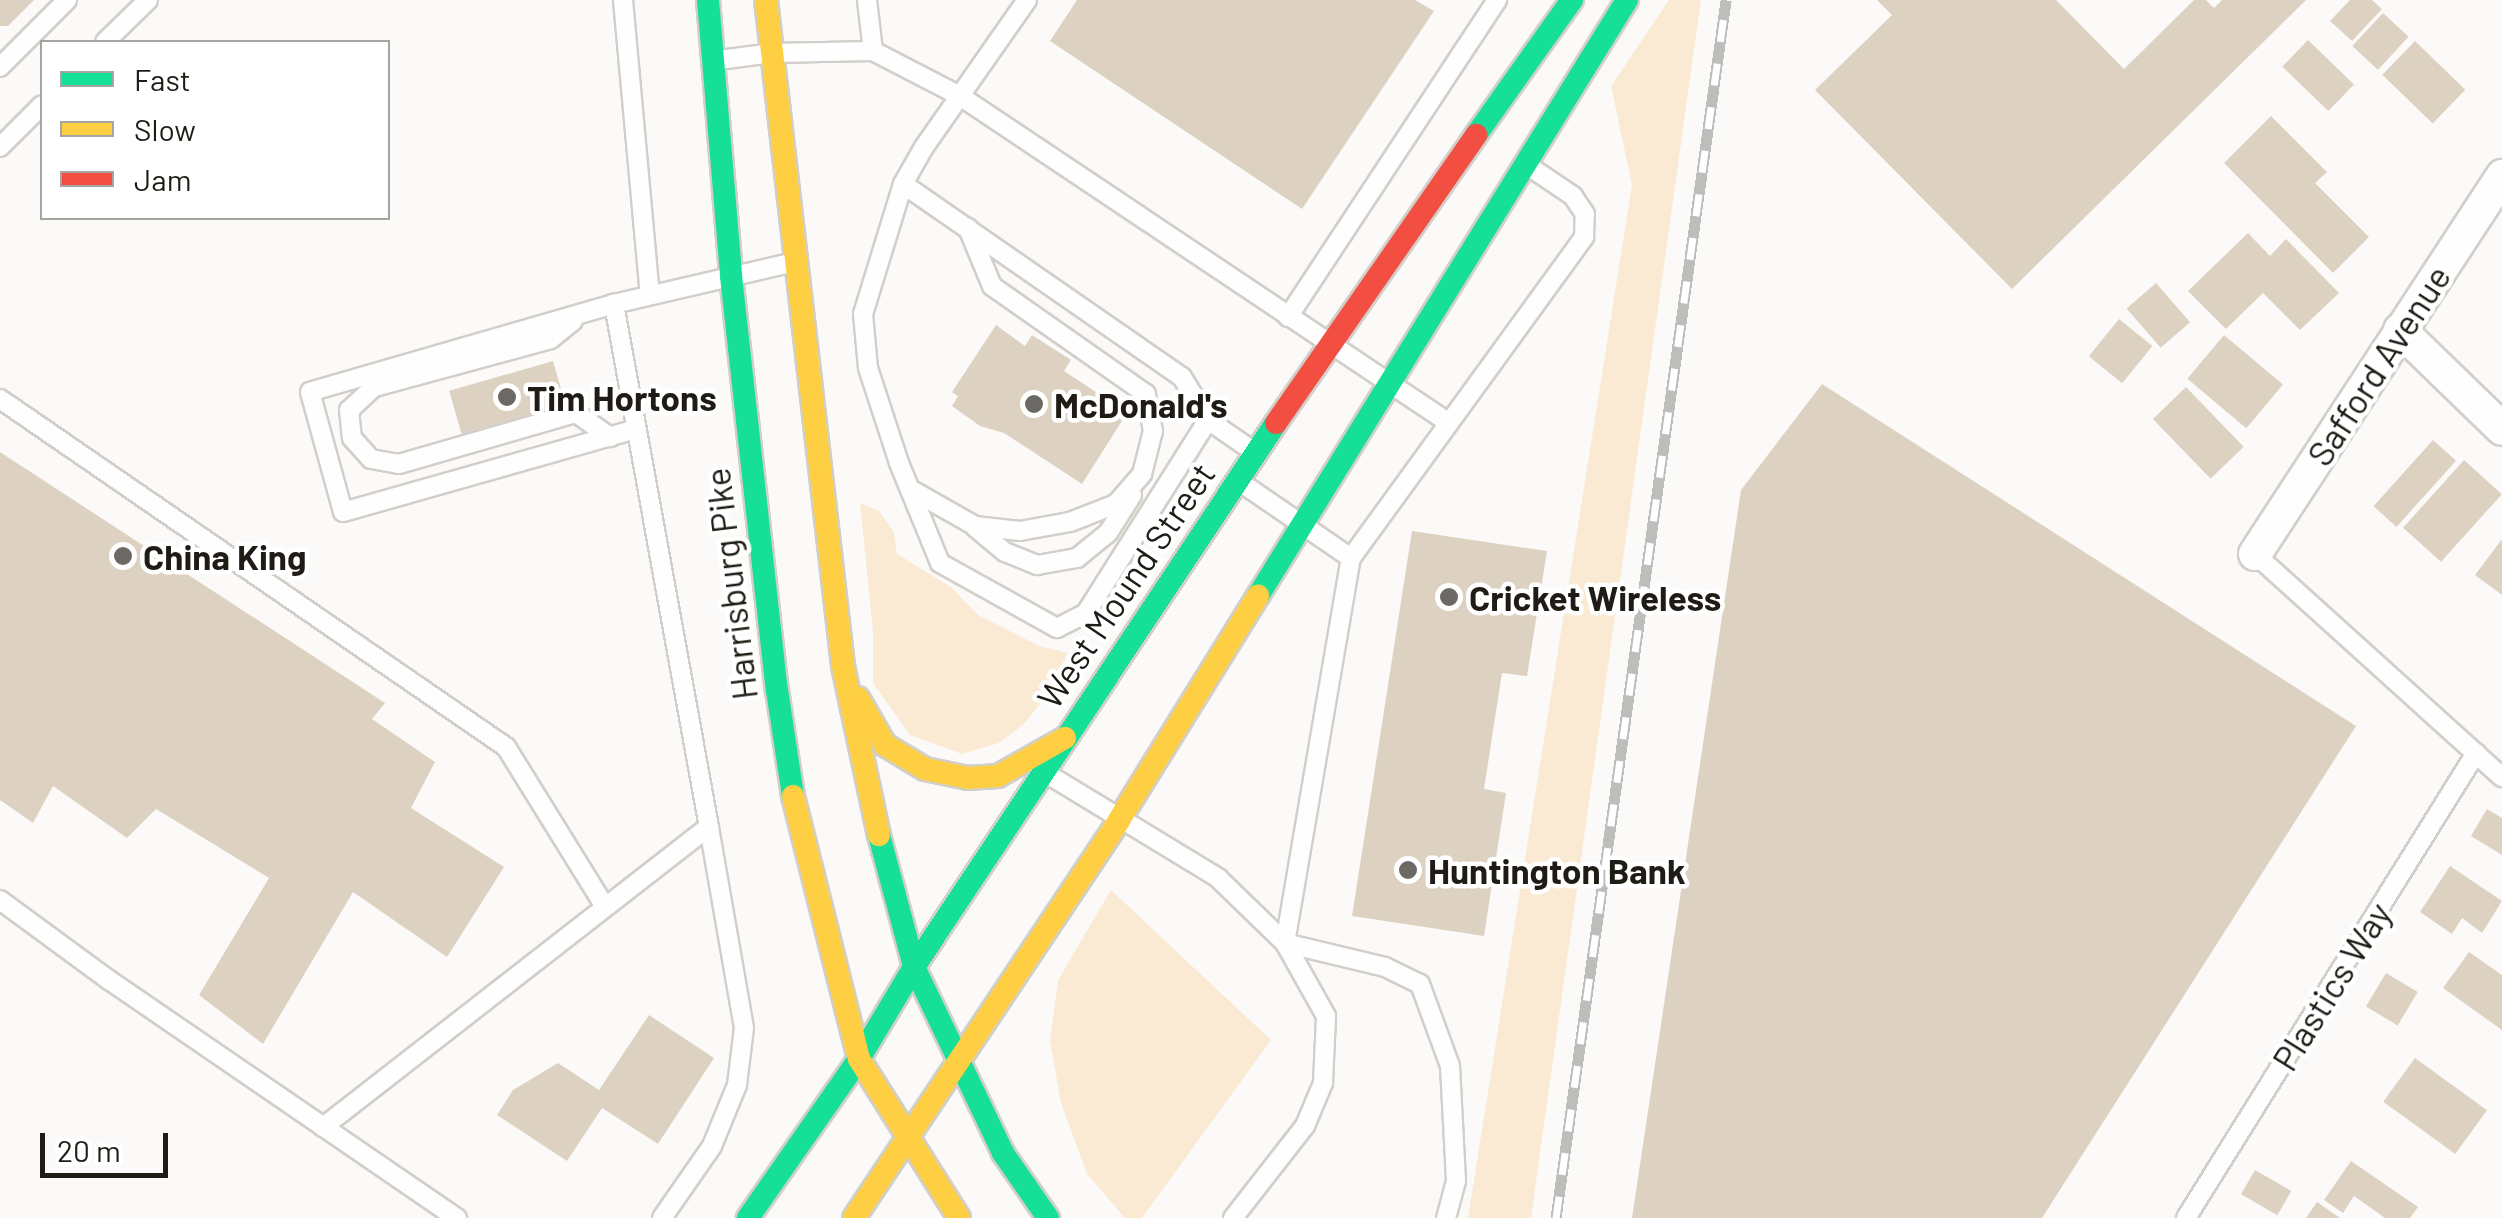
<!DOCTYPE html>
<style>
body{margin:0}
#map{position:relative;width:2502px;height:1218px;overflow:hidden;background:#fcfaf8;font-family:Barlow,sans-serif}
div>[style]{position:absolute}
.green>*{inset:0;background:#faead4}
.building>*{inset:0;background:#ddd2c2;transform-origin:0 0}
.roads{filter:drop-shadow(2px 0 #d2cfca) drop-shadow(-2px 0 #d2cfca) drop-shadow(0 2px #d2cfca) drop-shadow(0 -2px #d2cfca)}
.lane>*{height:18px;margin:-9px;padding:0 9px;transform-origin:9px;border-radius:9px;background:#fffefe}
.street>*{height:32px;margin:-16px;padding:0 16px;transform-origin:16px;border-radius:16px;background:#fffefe}
.fast>*{height:22px;margin:-11px;padding:0 11px;transform-origin:11px;border-radius:11px;background:#16e098}
.slow>*{height:22px;margin:-11px;padding:0 11px;transform-origin:11px;border-radius:11px;background:#ffcf43}
.jam>*{height:22px;margin:-11px;padding:0 11px;transform-origin:11px;border-radius:11px;background:#f24e42}
.rail>*{height:11px;margin-top:-5.5px;transform-origin:0;background:repeating-linear-gradient(90deg,#fff 0 22px,#bdbdbc 0 44px);box-sizing:border-box;border-block:2px solid #bdbdbc}
.dots>*{width:28px;height:28px;translate:-50% -50%;box-sizing:border-box;border:5px solid #fff;border-radius:50%}
span{translate:-50% -50%;white-space:nowrap;text-align:center;line-height:1.15;-webkit-text-stroke:9px #fff;paint-order:stroke}
.street-label{font-size:35px;color:#1f1b15}
.poi-label{font-size:35px;color:#1f1b15;font-weight:700}
.left{translate:0 -50%;text-align:left}
.legend{position:absolute;left:40px;top:40px;width:350px;height:180px;box-sizing:border-box;background:#fff;border:2px solid #a5a4a1;margin:0;padding:12px 18px;list-style:none;font-size:30px;color:#1f1b15}
.legend li{display:flex;align-items:center;gap:20px;height:50px}
.legend b{width:50px;border:2px solid #a5a4a1}
.scale{position:absolute;left:40px;top:1133px;width:128px;height:45px;box-sizing:border-box;border:5px solid #1f1b15;border-top:0;padding-left:12px;font-size:30px;line-height:35px;white-space:nowrap;color:#1f1b15;-webkit-text-stroke:8px #fff;paint-order:stroke}
</style>
<div id="map">
<div class="green">
<div style="clip-path:polygon(1669px 0,1701px 0,1531px 1218px,1468px 1218px,1632px 185px,1611px 86px)"></div>
<div style="clip-path:polygon(860px 503px,879px 511px,894px 532px,897px 554px,951px 587px,978px 615px,1039px 646px,1068px 653px,1047px 695px,1025px 723px,999px 743px,962px 754px,910px 735px,873px 683px,873px 631px)"></div>
<div style="clip-path:polygon(1111px 890px,1271px 1040px,1142px 1218px,1125px 1218px,1087px 1174px,1061px 1103px,1050px 1041px,1058px 980px)"></div>
</div>
<div class="building">
<div style="clip-path:polygon(0 0,34px 0,8px 26px,0 26px)"></div>
<div style="clip-path:polygon(1077px 0,1415px 0,1434px 11px,1302px 209px,1050px 41px)"></div>
<div style="clip-path:polygon(1877px 0,2056px 0,2124px 69px,2194px 0,2206px 0,2214px 8px,2222px 0,2306px 0,2012px 289px,1815px 90px,1892px 15px)"></div>
<div style="clip-path:polygon(2350px 0,2372px 0,2382px 9px,2352px 41px,2330px 21px)"></div>
<div style="left:2383px;top:13px;width:35px;height:45px;rotate:43deg"></div>
<div style="left:2308px;top:40px;width:64px;height:37px;rotate:44deg"></div>
<div style="left:2415px;top:41px;width:70px;height:47px;rotate:44deg"></div>
<div style="clip-path:polygon(2271px 116px,2327px 172px,2315px 183px,2369px 237px,2333px 273px,2224px 163px)"></div>
<div style="clip-path:polygon(2248px 233px,2270px 256px,2286px 239px,2339px 293px,2300px 330px,2263px 293px,2226px 329px,2188px 291px)"></div>
<div style="left:2156px;top:283px;width:52px;height:39px;rotate:49deg"></div>
<div style="left:2119px;top:319px;width:43px;height:48px;rotate:39deg"></div>
<div style="clip-path:polygon(996px 325px,1025px 346px,1032px 335px,1071px 360px,1064px 371px,1117px 406px,1124px 396px,1134px 402px,1082px 484px,1004px 433px,980px 426px,952px 406px,958px 396px,952px 392px)"></div>
<div style="left:2224px;top:335px;width:77px;height:57px;rotate:40deg"></div>
<div style="left:553px;top:361px;width:45px;height:108px;rotate:74deg"></div>
<div style="clip-path:polygon(1822px 384px,2356px 726px,2042px 1218px,1632px 1218px,1741px 490px)"></div>
<div style="left:2186px;top:387px;width:83px;height:46px;rotate:46deg"></div>
<div style="left:2433px;top:440px;width:31px;height:89px;rotate:42deg"></div>
<div style="clip-path:polygon(0 452px,385px 703px,372px 719px,435px 762px,411px 808px,504px 867px,447px 957px,353px 892px,263px 1044px,199px 995px,269px 878px,156px 809px,127px 838px,53px 786px,33px 823px,0 800px)"></div>
<div style="left:2464px;top:460px;width:51px;height:91px;rotate:42deg"></div>
<div style="clip-path:polygon(1412px 531px,1547px 551px,1527px 676px,1502px 673px,1484px 789px,1506px 793px,1484px 936px,1352px 916px)"></div>
<div style="clip-path:polygon(2502px 539px,2502px 595px,2475px 575px)"></div>
<div style="clip-path:polygon(2487px 809px,2502px 818px,2502px 855px,2471px 836px)"></div>
<div style="clip-path:polygon(2450px 866px,2502px 901px,2482px 933px,2462px 918px,2452px 934px,2420px 912px)"></div>
<div style="clip-path:polygon(2469px 952px,2502px 975px,2502px 1030px,2443px 988px)"></div>
<div style="left:2386px;top:973px;width:37px;height:39px;rotate:31deg"></div>
<div style="clip-path:polygon(649px 1015px,714px 1058px,658px 1144px,602px 1108px,567px 1161px,497px 1115px,513px 1090px,558px 1063px,599px 1090px)"></div>
<div style="left:2415px;top:1058px;width:89px;height:54px;rotate:36deg"></div>
<div style="clip-path:polygon(2351px 1161px,2418px 1207px,2410px 1218px,2385px 1218px,2354px 1196px,2343px 1213px,2324px 1200px)"></div>
<div style="left:2255px;top:1170px;width:42px;height:28px;rotate:30deg"></div>
<div style="clip-path:polygon(2317px 1202px,2340px 1218px,2306px 1218px)"></div>
</div>
<div class="roads">
<div class="lane">
<div style="left:623px;top:0;width:295px;rotate:84.8deg"></div>
<div style="left:867px;top:0;width:51px;rotate:83.3deg"></div>
<div style="left:1027px;top:0;width:179px;rotate:125deg"></div>
<div style="left:924px;top:147px;width:43px;rotate:119.6deg"></div>
<div style="left:903px;top:184px;width:136px;rotate:107.1deg"></div>
<div style="left:863px;top:314px;width:54px;rotate:84.7deg"></div>
<div style="left:868px;top:368px;width:100px;rotate:71.9deg"></div>
<div style="left:899px;top:463px;width:108px;rotate:67.7deg"></div>
<div style="left:940px;top:563px;width:134px;rotate:29.1deg"></div>
<div style="left:1057px;top:628px;width:33px;rotate:-27deg"></div>
<div style="left:1086px;top:613px;width:228px;rotate:-57.7deg"></div>
<div style="left:105px;top:42px;width:60px;rotate:-44.3deg"></div>
<div style="left:719px;top:60px;width:53px;rotate:-7.5deg"></div>
<div style="left:772px;top:53px;width:101px;rotate:-1.1deg"></div>
<div style="left:873px;top:51px;width:98px;rotate:27.3deg"></div>
<div style="left:960px;top:96px;width:588px;rotate:33.77deg"></div>
<div style="left:0;top:67px;width:95px;rotate:-45deg"></div>
<div style="left:0;top:147px;width:59px;rotate:-45deg"></div>
<div style="left:903px;top:184px;width:339px;rotate:34.7deg"></div>
<div style="left:1182px;top:377px;width:50px;rotate:58.8deg"></div>
<div style="left:1208px;top:420px;width:55px;rotate:34.6deg"></div>
<div style="left:614px;top:304px;width:316px;rotate:163.9deg"></div>
<div style="left:310px;top:392px;width:124px;rotate:74.6deg"></div>
<div style="left:343px;top:512px;width:305px;rotate:-15.8deg"></div>
<div style="left:1288px;top:317px;width:380px;rotate:-56.6deg"></div>
<div style="left:573px;top:321px;width:28px;rotate:141deg"></div>
<div style="left:551px;top:339px;width:183px;rotate:164.8deg"></div>
<div style="left:374px;top:387px;width:34px;rotate:137deg"></div>
<div style="left:349px;top:410px;width:28px;rotate:84deg"></div>
<div style="left:352px;top:438px;width:28px;rotate:48deg"></div>
<div style="left:371px;top:459px;width:28px;rotate:10deg"></div>
<div style="left:399px;top:464px;width:184px;rotate:-16.1deg"></div>
<div style="left:576px;top:413px;width:42px;rotate:35.2deg"></div>
<div style="left:0;top:399px;width:614px;rotate:34.52deg"></div>
<div style="left:506px;top:747px;width:186px;rotate:58.2deg"></div>
<div style="left:910px;top:489px;width:75px;rotate:29.6deg"></div>
<div style="left:975px;top:526px;width:45px;rotate:6.3deg"></div>
<div style="left:1020px;top:531px;width:51px;rotate:-10.2deg"></div>
<div style="left:1070px;top:522px;width:49px;rotate:-21.4deg"></div>
<div style="left:1116px;top:504px;width:40px;rotate:-49deg"></div>
<div style="left:1142px;top:474px;width:44px;rotate:-75.7deg"></div>
<div style="left:1153px;top:431px;width:38px;rotate:-101deg"></div>
<div style="left:1146px;top:394px;width:188px;rotate:-145deg"></div>
<div style="left:992px;top:286px;width:63px;rotate:-112.5deg"></div>
<div style="left:975px;top:527px;width:39px;rotate:40deg"></div>
<div style="left:1005px;top:552px;width:35px;rotate:22deg"></div>
<div style="left:1037px;top:565px;width:41px;rotate:-9.9deg"></div>
<div style="left:1077px;top:558px;width:40px;rotate:-39deg"></div>
<div style="left:1108px;top:533px;width:45px;rotate:-57.7deg"></div>
<div style="left:2255px;top:554px;width:333px;rotate:42.1deg"></div>
<div style="left:1351px;top:558px;width:397px;rotate:-54deg"></div>
<div style="left:1584px;top:237px;width:23px;rotate:-88deg"></div>
<div style="left:1585px;top:214px;width:22px;rotate:-124deg"></div>
<div style="left:1573px;top:196px;width:55px;rotate:-146deg"></div>
<div style="left:1044px;top:772px;width:204px;rotate:31.3deg"></div>
<div style="left:1218px;top:878px;width:93px;rotate:44.1deg"></div>
<div style="left:1285px;top:943px;width:103px;rotate:13.5deg"></div>
<div style="left:1385px;top:967px;width:39px;rotate:26deg"></div>
<div style="left:1420px;top:984px;width:87px;rotate:69.9deg"></div>
<div style="left:1450px;top:1066px;width:115px;rotate:87deg"></div>
<div style="left:1456px;top:1181px;width:38px;rotate:105deg"></div>
<div style="left:0;top:900px;width:135px;rotate:36.3deg"></div>
<div style="left:109px;top:980px;width:422px;rotate:34.4deg"></div>
<div style="left:323px;top:1127px;width:489px;rotate:-37.9deg"></div>
<div style="left:709px;top:827px;width:532px;rotate:-100.3deg"></div>
<div style="left:614px;top:304px;width:185px;rotate:-13.1deg"></div>
<div style="left:662px;top:1218px;width:88px;rotate:-55.2deg"></div>
<div style="left:712px;top:1146px;width:66px;rotate:-67.7deg"></div>
<div style="left:737px;top:1085px;width:57px;rotate:-83deg"></div>
<div style="left:744px;top:1028px;width:204px;rotate:-99.9deg"></div>
<div style="left:1233px;top:1218px;width:117px;rotate:-52deg"></div>
<div style="left:1305px;top:1126px;width:47px;rotate:-67.3deg"></div>
<div style="left:1323px;top:1083px;width:67px;rotate:-87.4deg"></div>
<div style="left:1326px;top:1016px;width:84px;rotate:-119.3deg"></div>
<div style="left:1285px;top:943px;width:391px;rotate:-80.3deg"></div>
<div style="left:1351px;top:558px;width:135px;rotate:-145.6deg"></div>
<div style="left:2186px;top:1218px;width:548px;rotate:-58.05deg"></div>
</div>
<div class="street">
<div style="left:2400px;top:330px;width:142px;rotate:44.1deg"></div>
<div style="left:2255px;top:554px;width:452px;rotate:-56.8deg"></div>
</div>
<div class="fast">
<div style="left:708px;top:0;width:277px;rotate:85.2deg"></div>
<div style="left:731px;top:276px;width:417px;rotate:83.7deg"></div>
<div style="left:777px;top:690px;width:107px;rotate:81.4deg"></div>
<div style="left:1476px;top:135px;width:166px;rotate:-54.6deg"></div>
<div style="left:1258px;top:596px;width:701px;rotate:-58.24deg"></div>
<div style="left:879px;top:835px;width:137px;rotate:75.1deg"></div>
<div style="left:914px;top:967px;width:206px;rotate:64.4deg"></div>
<div style="left:1003px;top:1153px;width:79px;rotate:55.3deg"></div>
<div style="left:748px;top:1218px;width:194px;rotate:-55.1deg"></div>
<div style="left:859px;top:1059px;width:107px;rotate:-59.1deg"></div>
<div style="left:914px;top:967px;width:653px;rotate:-56.36deg"></div>
</div>
<div class="slow">
<div style="left:766px;top:0;width:670px;rotate:83.4deg"></div>
<div style="left:843px;top:666px;width:173px;rotate:78deg"></div>
<div style="left:858px;top:698px;width:54px;rotate:60.1deg"></div>
<div style="left:885px;top:745px;width:47px;rotate:31deg"></div>
<div style="left:925px;top:769px;width:44px;rotate:11.8deg"></div>
<div style="left:968px;top:778px;width:30px;rotate:-4deg"></div>
<div style="left:998px;top:776px;width:77px;rotate:-29.6deg"></div>
<div style="left:793px;top:796px;width:271px;rotate:75.9deg"></div>
<div style="left:859px;top:1059px;width:188px;rotate:57.8deg"></div>
<div style="left:854px;top:1218px;width:478px;rotate:-56.3deg"></div>
<div style="left:1119px;top:820px;width:264px;rotate:-58.2deg"></div>
</div>
<div class="jam">
<div style="left:1276px;top:423px;width:351px;rotate:-55.2deg"></div>
</div>
</div>
<div class="rail">
<div style="left:1556px;top:1218px;width:1230px;rotate:-82.05deg"></div>
</div>
<div class="dots">
<div style="left:507px;top:397px;background:#6c6964"></div>
<div style="left:1034px;top:404px;background:#6c6964"></div>
<div style="left:123px;top:556px;background:#6c6964"></div>
<div style="left:1449px;top:597px;background:#6c6964"></div>
<div style="left:1408px;top:870px;background:#6c6964"></div>
</div>
<div class="street-label">
<span style="left:2378px;top:365px;rotate:-57deg">Safford Avenue</span>
<span style="left:730px;top:584px;rotate:-97deg">Harrisburg Pike</span>
<span style="left:1125px;top:585px;rotate:-56deg">West Mound Street</span>
<span style="left:2331px;top:986px;rotate:-58deg">Plastics Way</span>
</div>
<div class="poi-label">
<span class="left" style="left:527px;top:397px">Tim Hortons</span>
<span class="left" style="left:1054px;top:404px">McDonald's</span>
<span class="left" style="left:143px;top:556px">China King</span>
<span class="left" style="left:1469px;top:597px">Cricket Wireless</span>
<span class="left" style="left:1428px;top:870px">Huntington Bank</span>
</div>
<ul class="legend">
<li><b style="height:12px;background:#16e098"></b>Fast</li>
<li><b style="height:12px;background:#ffcf43"></b>Slow</li>
<li><b style="height:12px;background:#f24e42"></b>Jam</li>
</ul>
<div class="scale">20 m</div>
</div>
